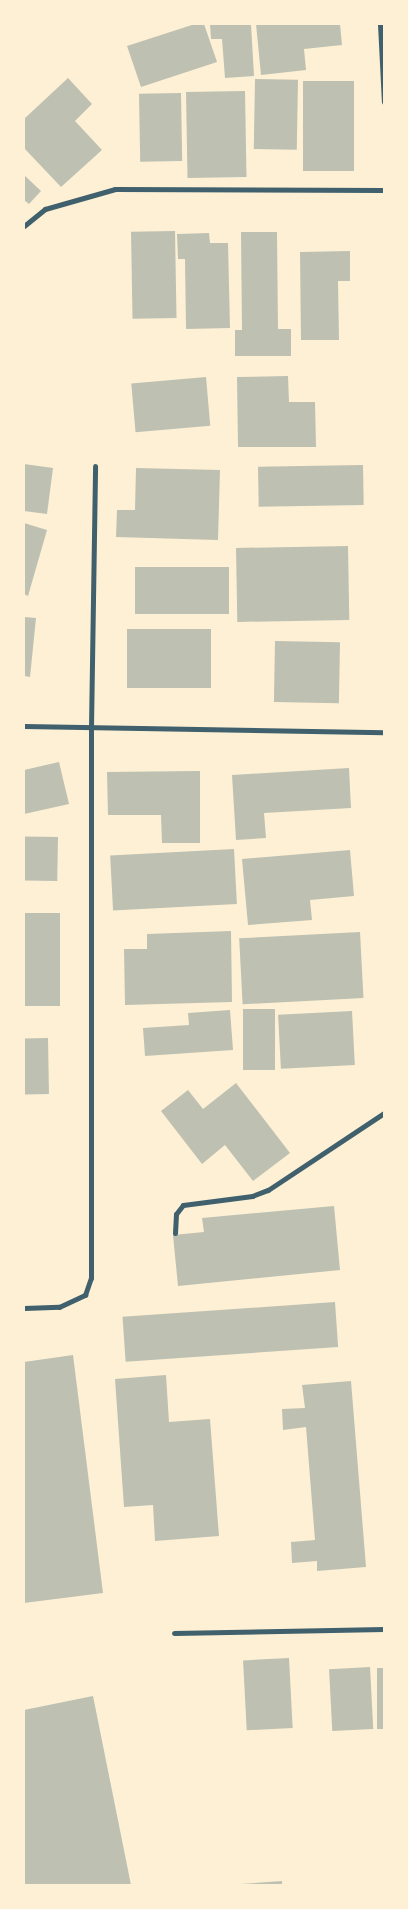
<!DOCTYPE html>
<style>
body{margin:0}
#map{position:relative;width:408px;height:1909px;overflow:hidden;background:#fdf0d5;font-family:"IBM Plex Sans",sans-serif}
div>[style]{position:absolute}
.building>*{inset:0;background:#bec0b2;transform-origin:0 0}
.minor>*{height:5px;margin:-2.5px;padding:0 2.5px;transform-origin:2.5px;border-radius:2.5px;background:#3f606c}
span{translate:-50% -50%;white-space:nowrap;text-align:center;line-height:1.15;-webkit-text-stroke:5px #fdf0d5;paint-order:stroke}
.frame{position:absolute;inset:0;border:25px solid #fdf0d5;pointer-events:none}
</style>
<div id="map">
<div class="building">
<div style="clip-path:polygon(195px 24px,204px 24px,217px 62px,141px 87px,127px 46px)"></div>
<div style="clip-path:polygon(210px 24px,251px 24px,254px 76px,225px 78px,222px 39px,211px 39px)"></div>
<div style="clip-path:polygon(256px 24px,340px 24px,342px 45px,304px 49px,306px 70px,261px 75px)"></div>
<div style="clip-path:polygon(68px 78px,92px 104px,75px 121px,102px 150px,61px 187px,24px 148px,24px 119px)"></div>
<div style="left:255px;top:79px;width:43px;height:70px;rotate:1deg"></div>
<div style="left:303px;top:81px;width:51px;height:90px"></div>
<div style="left:245px;top:91px;width:86px;height:59px;rotate:89deg"></div>
<div style="left:181px;top:93px;width:68px;height:42px;rotate:89deg"></div>
<div style="clip-path:polygon(24px 175px,41px 191px,29px 204px,24px 200px)"></div>
<div style="left:175px;top:231px;width:87px;height:44px;rotate:89deg"></div>
<div style="clip-path:polygon(241px 232px,277px 232px,278px 329px,291px 329px,291px 356px,235px 356px,235px 330px,242px 330px)"></div>
<div style="clip-path:polygon(209px 233px,210px 243px,228px 243px,230px 328px,186px 329px,185px 259px,178px 259px,177px 234px)"></div>
<div style="clip-path:polygon(350px 251px,350px 281px,338px 281px,339px 340px,301px 340px,300px 252px)"></div>
<div style="clip-path:polygon(288px 376px,289px 402px,315px 402px,316px 447px,238px 447px,237px 377px)"></div>
<div style="left:206px;top:377px;width:49px;height:75px;rotate:85deg"></div>
<div style="clip-path:polygon(24px 464px,53px 468px,47px 514px,24px 511px)"></div>
<div style="left:363px;top:465px;width:40px;height:105px;rotate:89deg"></div>
<div style="clip-path:polygon(136px 468px,220px 470px,218px 540px,116px 537px,117px 510px,135px 510px)"></div>
<div style="clip-path:polygon(24px 523px,47px 530px,28px 596px,24px 594px)"></div>
<div style="left:348px;top:546px;width:74px;height:112px;rotate:89deg"></div>
<div style="left:229px;top:567px;width:47px;height:94px;rotate:90deg"></div>
<div style="clip-path:polygon(24px 617px,36px 618px,30px 677px,24px 676px)"></div>
<div style="left:211px;top:629px;width:59px;height:84px;rotate:90deg"></div>
<div style="left:275px;top:641px;width:65px;height:61px;rotate:1deg"></div>
<div style="clip-path:polygon(59px 762px,69px 804px,24px 814px,24px 770px)"></div>
<div style="clip-path:polygon(349px 768px,351px 808px,264px 813px,266px 838px,236px 840px,232px 775px)"></div>
<div style="clip-path:polygon(200px 771px,200px 843px,162px 843px,161px 815px,108px 815px,107px 772px)"></div>
<div style="left:58px;top:837px;width:44px;height:34px;rotate:91deg"></div>
<div style="left:234px;top:849px;width:55px;height:124px;rotate:87deg"></div>
<div style="clip-path:polygon(350px 850px,354px 896px,310px 900px,312px 920px,248px 925px,242px 859px)"></div>
<div style="left:24px;top:913px;width:36px;height:93px"></div>
<div style="clip-path:polygon(231px 931px,232px 1002px,125px 1005px,124px 949px,147px 949px,147px 934px)"></div>
<div style="left:360px;top:932px;width:66px;height:121px;rotate:87deg"></div>
<div style="left:275px;top:1009px;width:61px;height:32px;rotate:90deg"></div>
<div style="clip-path:polygon(230px 1010px,233px 1050px,145px 1056px,143px 1028px,189px 1025px,188px 1013px)"></div>
<div style="left:352px;top:1011px;width:54px;height:74px;rotate:87deg"></div>
<div style="left:48px;top:1038px;width:56px;height:24px;rotate:89deg"></div>
<div style="clip-path:polygon(236px 1083px,290px 1153px,253px 1181px,225px 1145px,202px 1164px,161px 1111px,188px 1090px,203px 1109px)"></div>
<div style="clip-path:polygon(334px 1206px,340px 1270px,178px 1286px,173px 1235px,204px 1232px,202px 1218px)"></div>
<div style="left:335px;top:1302px;width:45px;height:213px;rotate:86deg"></div>
<div style="clip-path:polygon(73px 1355px,103px 1593px,24px 1603px,24px 1362px)"></div>
<div style="clip-path:polygon(166px 1375px,169px 1422px,210px 1419px,219px 1536px,155px 1541px,153px 1505px,124px 1507px,115px 1379px)"></div>
<div style="clip-path:polygon(351px 1381px,366px 1567px,317px 1571px,317px 1561px,292px 1563px,291px 1542px,315px 1540px,306px 1427px,283px 1430px,282px 1409px,305px 1408px,302px 1385px)"></div>
<div style="left:289px;top:1658px;width:70px;height:46px;rotate:87deg"></div>
<div style="left:370px;top:1667px;width:62px;height:41px;rotate:87deg"></div>
<div style="left:377px;top:1668px;width:7px;height:61px"></div>
<div style="clip-path:polygon(93px 1696px,131px 1885px,24px 1885px,24px 1710px)"></div>
<div style="clip-path:polygon(282px 1881px,282px 1885px,241px 1885px,241px 1884px)"></div>
</div>
<div class="minor">
<div style="left:380px;top:24px;width:78px;rotate:87.1deg"></div>
<div style="left:24px;top:226px;width:27px;rotate:-39deg"></div>
<div style="left:45px;top:209px;width:73px;rotate:-15.9deg"></div>
<div style="left:115px;top:189px;width:269px;rotate:0.2deg"></div>
<div style="left:24px;top:726px;width:360px;rotate:1deg"></div>
<div style="left:175px;top:1233px;width:19px;rotate:-87deg"></div>
<div style="left:176px;top:1214px;width:11px;rotate:-52deg"></div>
<div style="left:183px;top:1205px;width:70px;rotate:-7.4deg"></div>
<div style="left:252px;top:1196px;width:17px;rotate:-21deg"></div>
<div style="left:268px;top:1190px;width:139px;rotate:-33.6deg"></div>
<div style="left:24px;top:1308px;width:35px;rotate:-2deg"></div>
<div style="left:59px;top:1307px;width:29px;rotate:-25deg"></div>
<div style="left:85px;top:1295px;width:18px;rotate:-71deg"></div>
<div style="left:91px;top:1278px;width:551px;rotate:-90deg"></div>
<div style="left:91px;top:727px;width:261px;rotate:-89.1deg"></div>
<div style="left:174px;top:1633px;width:210px;rotate:-1.1deg"></div>
</div>
<div class="frame"></div>
</div>
